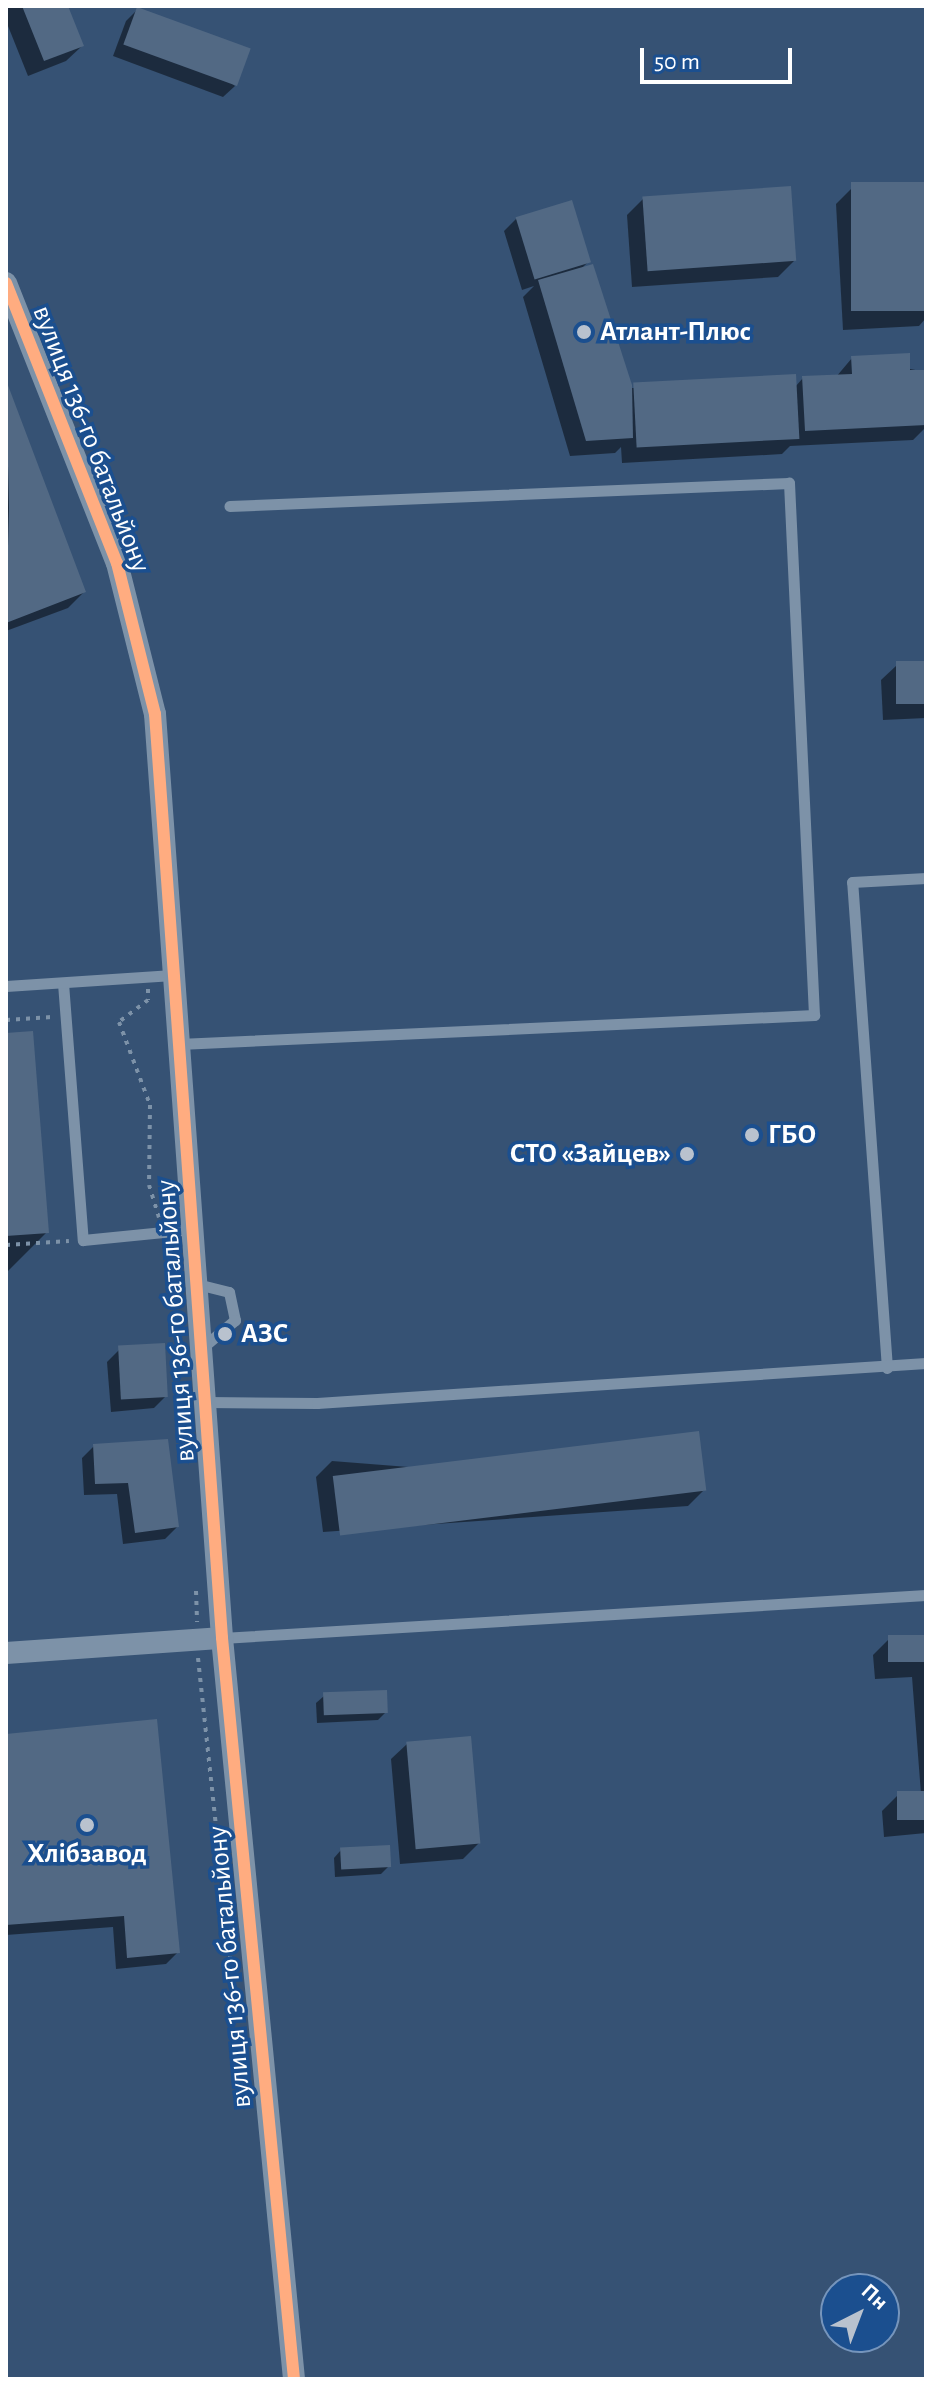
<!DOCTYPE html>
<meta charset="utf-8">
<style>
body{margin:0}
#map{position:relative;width:932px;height:2385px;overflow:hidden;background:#365274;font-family:"Alegreya Sans",sans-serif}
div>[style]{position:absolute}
.shadow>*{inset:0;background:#0007}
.building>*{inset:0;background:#526984;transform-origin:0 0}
.path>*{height:4px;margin-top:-2px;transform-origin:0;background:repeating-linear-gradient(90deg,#7d92a8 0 4px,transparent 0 10px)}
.service>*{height:11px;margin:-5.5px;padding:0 5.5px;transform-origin:5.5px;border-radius:5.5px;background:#7d92a8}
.minor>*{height:22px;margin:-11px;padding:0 11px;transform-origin:11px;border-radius:11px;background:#7d92a8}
.cycleway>*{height:12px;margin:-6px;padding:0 6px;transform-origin:6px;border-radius:6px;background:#ffac80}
.dots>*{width:22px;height:22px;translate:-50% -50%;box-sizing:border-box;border:4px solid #1b4f8f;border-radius:50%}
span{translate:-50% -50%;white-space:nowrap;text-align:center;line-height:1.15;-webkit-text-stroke:7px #1b4f8f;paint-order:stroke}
.poi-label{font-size:28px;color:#fff;font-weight:700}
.left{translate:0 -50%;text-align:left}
.right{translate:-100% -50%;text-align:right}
.street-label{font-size:28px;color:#fff}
.frame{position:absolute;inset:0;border:8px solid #fff;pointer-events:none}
.north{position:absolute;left:820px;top:2273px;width:80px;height:80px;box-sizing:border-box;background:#1b4f8f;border:2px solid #7695bc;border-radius:50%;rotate:42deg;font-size:22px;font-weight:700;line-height:32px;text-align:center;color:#fff}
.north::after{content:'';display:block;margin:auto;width:28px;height:36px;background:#b9c2ce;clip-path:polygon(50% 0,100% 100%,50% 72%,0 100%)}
.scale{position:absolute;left:640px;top:48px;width:152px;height:36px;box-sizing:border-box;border:4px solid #fff;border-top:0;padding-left:10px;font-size:24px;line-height:28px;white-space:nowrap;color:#fff;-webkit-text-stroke:6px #1b4f8f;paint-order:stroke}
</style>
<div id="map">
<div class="shadow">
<div style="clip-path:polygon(6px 6px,66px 6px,82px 46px,66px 61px,28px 76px,6px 21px)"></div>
<div style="clip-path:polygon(138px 9px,235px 86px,223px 97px,113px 56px,126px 21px)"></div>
<div style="clip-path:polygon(926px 184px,926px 318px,919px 326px,843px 330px,836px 204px,852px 188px)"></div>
<div style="clip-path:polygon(643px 199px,794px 261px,778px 277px,632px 287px,627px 215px)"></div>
<div style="clip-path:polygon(516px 219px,589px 261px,580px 270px,631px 388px,795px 387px,803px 378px,836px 377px,852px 358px,926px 372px,926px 427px,913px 440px,790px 446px,782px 454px,622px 463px,621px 447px,615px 453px,570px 456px,523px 297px,534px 286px,522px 290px,504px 231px)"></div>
<div style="clip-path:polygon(6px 384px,84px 592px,68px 608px,6px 631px)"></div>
<div style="clip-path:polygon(926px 663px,926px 718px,883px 720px,881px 680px,897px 665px)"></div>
<div style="clip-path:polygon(6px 1035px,47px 1232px,6px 1273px)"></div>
<div style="clip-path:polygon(119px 1350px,166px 1396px,154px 1408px,111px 1412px,107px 1362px)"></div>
<div style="clip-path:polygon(94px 1446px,177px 1527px,165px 1539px,123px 1544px,117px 1494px,84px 1495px,82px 1458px)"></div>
<div style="clip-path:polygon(332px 1461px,704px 1490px,688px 1506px,323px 1532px,316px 1477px)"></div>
<div style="clip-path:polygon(926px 1637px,926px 1833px,884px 1837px,882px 1811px,898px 1795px,921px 1794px,912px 1677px,875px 1679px,873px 1655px,889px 1639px)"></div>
<div style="clip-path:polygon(324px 1696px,386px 1712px,378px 1720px,317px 1723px,316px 1703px)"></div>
<div style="clip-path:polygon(6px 1736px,178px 1952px,166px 1964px,116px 1969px,113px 1927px,6px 1935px)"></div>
<div style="clip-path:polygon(407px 1744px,479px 1843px,463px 1859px,400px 1864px,391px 1759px)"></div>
<div style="clip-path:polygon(341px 1850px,389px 1866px,381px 1874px,335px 1877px,334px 1858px)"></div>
</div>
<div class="building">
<div style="clip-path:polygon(22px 6px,68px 6px,84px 46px,44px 61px)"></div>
<div style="left:137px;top:7px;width:121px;height:40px;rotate:20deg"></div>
<div style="left:926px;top:182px;width:129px;height:75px;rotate:90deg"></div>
<div style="left:791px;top:186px;width:75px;height:149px;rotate:86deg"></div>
<div style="left:572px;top:200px;width:65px;height:59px;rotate:73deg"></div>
<div style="clip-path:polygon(593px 264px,632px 385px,633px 438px,586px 441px,538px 280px)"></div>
<div style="clip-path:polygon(910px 353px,910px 370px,926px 370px,926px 425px,805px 431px,802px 376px,852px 374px,851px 356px)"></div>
<div style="left:796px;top:374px;width:65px;height:163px;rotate:87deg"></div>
<div style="clip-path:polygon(6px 380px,86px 592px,6px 623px,9px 508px)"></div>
<div style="left:926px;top:661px;width:43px;height:30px;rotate:90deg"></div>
<div style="clip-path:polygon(33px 1031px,49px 1233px,6px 1236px,6px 1033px)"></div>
<div style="left:165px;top:1343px;width:54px;height:47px;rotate:87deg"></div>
<div style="left:699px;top:1431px;width:60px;height:369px;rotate:83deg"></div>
<div style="clip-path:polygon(168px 1439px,179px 1527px,135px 1533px,128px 1483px,95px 1484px,93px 1444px)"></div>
<div style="left:926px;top:1635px;width:27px;height:38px;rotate:90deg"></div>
<div style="left:387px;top:1690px;width:23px;height:64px;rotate:88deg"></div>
<div style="clip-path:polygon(157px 1719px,180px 1953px,127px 1958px,124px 1916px,6px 1925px,6px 1734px)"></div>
<div style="left:471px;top:1736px;width:108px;height:65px;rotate:85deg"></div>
<div style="left:926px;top:1791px;width:29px;height:29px;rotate:90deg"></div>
<div style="left:390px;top:1845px;width:22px;height:50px;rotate:87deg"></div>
</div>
<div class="path">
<div style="left:148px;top:989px;width:11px;rotate:90deg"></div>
<div style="left:148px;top:1000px;width:36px;rotate:143deg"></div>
<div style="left:119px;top:1022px;width:89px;rotate:69.5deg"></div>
<div style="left:150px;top:1105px;width:80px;rotate:90.7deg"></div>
<div style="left:149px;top:1185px;width:34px;rotate:73deg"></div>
<div style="left:6px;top:1020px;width:46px;rotate:-3.7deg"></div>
<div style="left:6px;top:1245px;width:63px;rotate:-3.6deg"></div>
<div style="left:167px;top:1246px;width:55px;rotate:81.6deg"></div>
<div style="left:196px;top:1591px;width:31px;rotate:88deg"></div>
<div style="left:198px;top:1658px;width:312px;rotate:83.9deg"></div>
</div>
<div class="service">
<div style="left:63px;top:983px;width:258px;rotate:85.6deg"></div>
<div style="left:83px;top:1240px;width:111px;rotate:-5.7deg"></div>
<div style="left:6px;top:986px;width:167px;rotate:-3.8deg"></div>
<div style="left:179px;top:1044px;width:636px;rotate:-2.61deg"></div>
<div style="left:814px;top:1015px;width:533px;rotate:-92.69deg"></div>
<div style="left:789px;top:483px;width:560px;rotate:177.65deg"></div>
<div style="left:197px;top:1284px;width:33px;rotate:14deg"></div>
<div style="left:229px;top:1292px;width:29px;rotate:78deg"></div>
<div style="left:235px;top:1320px;width:43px;rotate:139.7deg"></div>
<div style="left:887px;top:1368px;width:487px;rotate:-94.1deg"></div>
<div style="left:852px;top:882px;width:74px;rotate:-3.1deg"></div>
<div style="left:206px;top:1402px;width:111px;rotate:0.5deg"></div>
<div style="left:317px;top:1403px;width:610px;rotate:-3.76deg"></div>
<div style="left:222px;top:1638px;width:705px;rotate:-3.5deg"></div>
</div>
<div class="minor">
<div style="left:6px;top:283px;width:301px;rotate:68.4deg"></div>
<div style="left:117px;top:563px;width:156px;rotate:75.9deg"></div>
<div style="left:155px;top:714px;width:926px;rotate:85.85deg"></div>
<div style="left:222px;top:1638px;width:744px;rotate:84.45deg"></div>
<div style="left:6px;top:1653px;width:217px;rotate:-4deg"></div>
</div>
<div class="cycleway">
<div style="left:6px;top:283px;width:301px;rotate:68.4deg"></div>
<div style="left:117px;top:563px;width:156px;rotate:75.9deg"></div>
<div style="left:155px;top:714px;width:926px;rotate:85.85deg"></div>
<div style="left:222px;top:1638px;width:744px;rotate:84.45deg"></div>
</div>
<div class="dots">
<div style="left:584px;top:332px;background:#b9c2ce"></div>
<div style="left:752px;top:1135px;background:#b9c2ce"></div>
<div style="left:687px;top:1154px;background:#b9c2ce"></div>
<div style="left:225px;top:1334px;background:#b9c2ce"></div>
<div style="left:87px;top:1825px;background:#b9c2ce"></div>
</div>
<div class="poi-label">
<span class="left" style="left:600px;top:332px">Атлант-Плюс</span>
<span class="left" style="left:768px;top:1135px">ГБО</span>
<span class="right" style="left:671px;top:1154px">СТО «Зайцев»</span>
<span class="left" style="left:241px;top:1334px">АЗС</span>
<span style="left:87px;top:1854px">Хлібзавод</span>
</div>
<div class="street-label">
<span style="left:91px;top:439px;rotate:69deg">вулиця 136-го батальйону</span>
<span style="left:176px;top:1321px;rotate:-94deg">вулиця 136-го батальйону</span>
<span style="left:230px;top:1967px;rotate:-95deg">вулиця 136-го батальйону</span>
</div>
<div class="frame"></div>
<div class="north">Пн</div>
<div class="scale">50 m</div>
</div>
